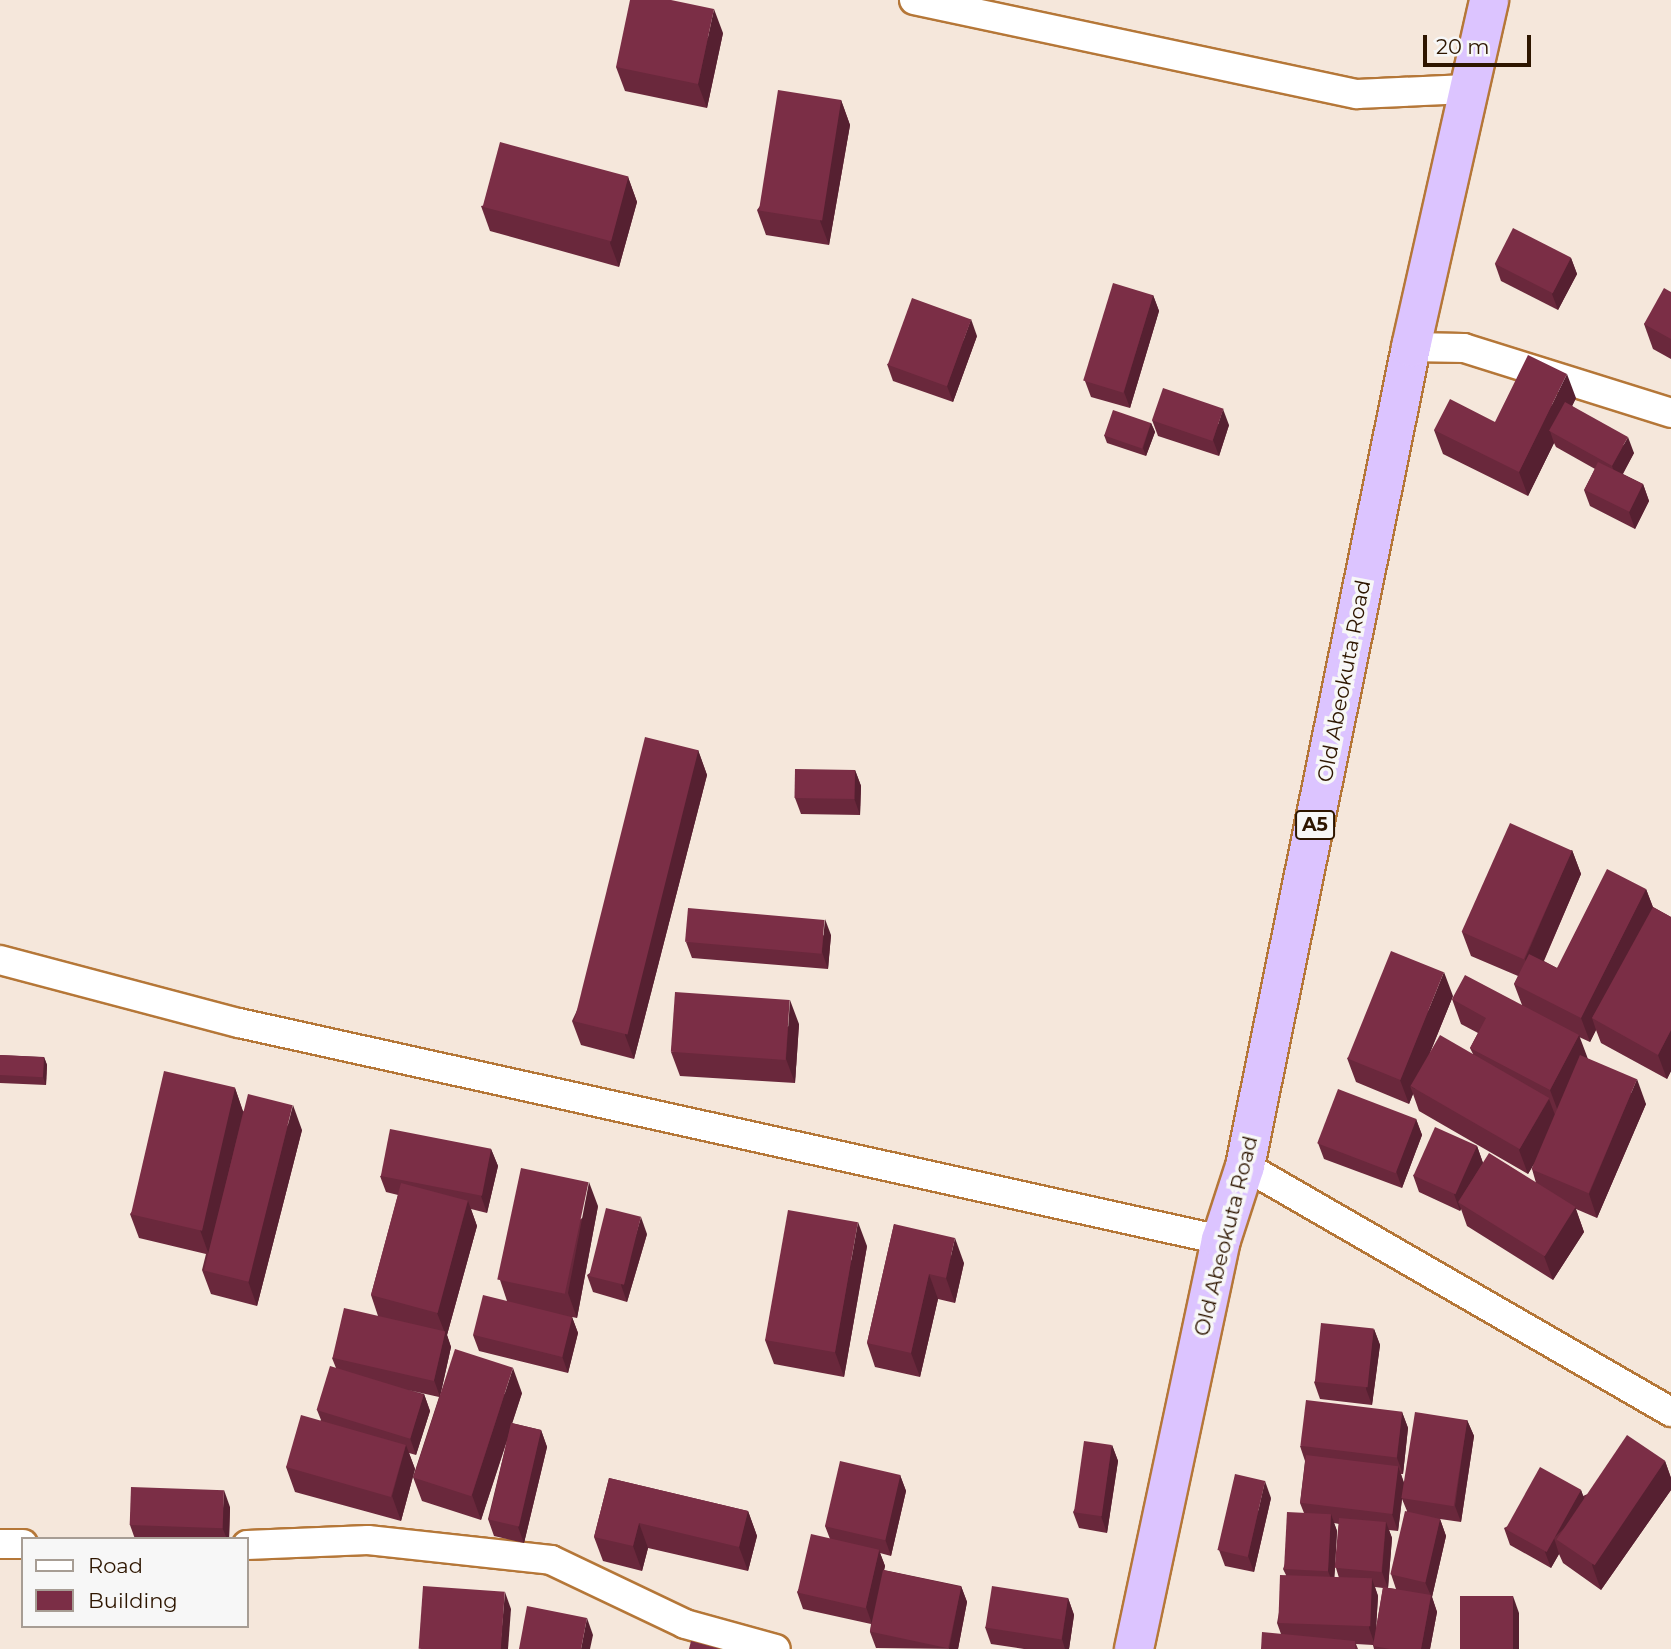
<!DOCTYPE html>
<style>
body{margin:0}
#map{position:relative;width:1671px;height:1649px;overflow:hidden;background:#f5e7db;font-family:Montserrat,sans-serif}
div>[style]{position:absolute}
.roads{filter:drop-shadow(2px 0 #b57738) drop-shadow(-2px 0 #b57738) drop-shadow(0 2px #b57738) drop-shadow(0 -2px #b57738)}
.minor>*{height:28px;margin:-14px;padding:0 14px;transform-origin:14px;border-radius:14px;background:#fff}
.trunk>*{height:38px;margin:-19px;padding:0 19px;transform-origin:19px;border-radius:19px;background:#dcc4ff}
.wall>*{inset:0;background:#6a283c}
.shaded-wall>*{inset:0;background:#562031}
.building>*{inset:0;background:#7b2e46;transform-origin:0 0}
span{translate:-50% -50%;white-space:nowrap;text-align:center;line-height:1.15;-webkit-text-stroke:7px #f7f7f7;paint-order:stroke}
.shield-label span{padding:2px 5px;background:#f7f7f7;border:2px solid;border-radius:5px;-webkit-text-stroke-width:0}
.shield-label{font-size:19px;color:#2e1600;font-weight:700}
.street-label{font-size:21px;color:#2e1600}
.legend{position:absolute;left:21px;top:1537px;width:228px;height:91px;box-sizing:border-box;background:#f7f7f7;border:2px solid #a79d94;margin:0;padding:9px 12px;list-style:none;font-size:21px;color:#2e1600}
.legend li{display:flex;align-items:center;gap:14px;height:35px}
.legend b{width:35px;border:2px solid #a79d94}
.scale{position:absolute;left:1423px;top:35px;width:108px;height:32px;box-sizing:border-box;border:4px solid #2e1600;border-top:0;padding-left:9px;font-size:21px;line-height:24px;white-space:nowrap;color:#2e1600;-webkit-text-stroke:5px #f7f7f7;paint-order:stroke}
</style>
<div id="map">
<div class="roads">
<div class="minor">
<div style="left:914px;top:0;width:453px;rotate:12deg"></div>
<div style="left:1357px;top:94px;width:110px;rotate:-2.6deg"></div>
<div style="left:1411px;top:347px;width:53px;rotate:1.1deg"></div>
<div style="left:1464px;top:348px;width:217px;rotate:17.4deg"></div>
<div style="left:0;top:960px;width:247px;rotate:14.8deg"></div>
<div style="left:239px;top:1023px;width:1006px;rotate:12.46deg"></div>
<div style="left:1245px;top:1166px;width:492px;rotate:30deg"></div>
<div style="left:0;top:1544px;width:23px"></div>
<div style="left:247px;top:1545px;width:121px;rotate:-2.4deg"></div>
<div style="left:368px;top:1540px;width:184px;rotate:6.2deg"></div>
<div style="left:551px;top:1560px;width:148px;rotate:25.5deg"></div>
<div style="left:685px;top:1624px;width:94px;rotate:15.4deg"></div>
</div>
<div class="trunk">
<div style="left:1134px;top:1649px;width:418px;rotate:-78deg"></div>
<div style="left:1221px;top:1240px;width:78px;rotate:-72deg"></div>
<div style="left:1245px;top:1166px;width:836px;rotate:-78.54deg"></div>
<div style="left:1411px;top:347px;width:356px;rotate:-77.3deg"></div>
</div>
</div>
<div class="wall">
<div style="clip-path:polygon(723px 33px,707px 108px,625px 91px,616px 67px)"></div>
<div style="clip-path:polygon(841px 100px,850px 125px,829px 245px,766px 235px,757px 210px)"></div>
<div style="clip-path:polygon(628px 177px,637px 202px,619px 267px,490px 231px,481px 206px)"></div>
<div style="clip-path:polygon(1571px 258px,1577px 274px,1558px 310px,1501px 281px,1495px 264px)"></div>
<div style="clip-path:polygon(1671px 292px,1671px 359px,1653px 349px,1644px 324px)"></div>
<div style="clip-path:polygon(1153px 295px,1159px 311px,1130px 408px,1091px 397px,1085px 381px)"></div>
<div style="clip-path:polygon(977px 336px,953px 402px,893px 381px,887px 364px)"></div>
<div style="clip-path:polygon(1576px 398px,1572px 406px,1634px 453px,1623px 474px,1643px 484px,1649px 501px,1635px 529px,1590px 506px,1584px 490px,1595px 469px,1556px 447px,1554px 443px,1528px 496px,1443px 454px,1434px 430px,1495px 422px)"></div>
<div style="clip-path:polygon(1152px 420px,1229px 425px,1219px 456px,1158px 436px)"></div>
<div style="clip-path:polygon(1151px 423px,1155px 432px,1146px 456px,1107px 443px,1104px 435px)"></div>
<div style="clip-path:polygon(698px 750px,707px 775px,634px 1059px,581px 1045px,572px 1021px)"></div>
<div style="clip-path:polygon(855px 770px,861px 786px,860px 815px,801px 814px,795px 798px)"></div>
<div style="clip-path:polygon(1572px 850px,1581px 874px,1544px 961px,1557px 968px,1646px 889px,1653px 907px,1671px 917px,1671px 1071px,1667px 1079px,1601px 1043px,1596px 1030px,1590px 1042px,1579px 1037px,1587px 1058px,1646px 1104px,1597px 1218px,1576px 1209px,1584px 1232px,1553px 1280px,1467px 1226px,1461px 1209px,1460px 1211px,1419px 1192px,1413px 1175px,1477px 1146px,1483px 1163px,1536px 1183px,1532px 1169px,1534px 1164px,1528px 1174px,1419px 1111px,1413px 1094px,1409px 1104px,1356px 1082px,1347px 1058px,1453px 996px,1430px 1053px,1473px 1054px,1470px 1048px,1478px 1033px,1461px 1024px,1452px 999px,1522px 1005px,1514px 984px,1518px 976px,1471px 956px,1462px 932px)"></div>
<div style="clip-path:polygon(831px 935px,828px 969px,692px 958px,686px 942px)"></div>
<div style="clip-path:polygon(799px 1024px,795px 1083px,680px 1076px,671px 1052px)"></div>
<div style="clip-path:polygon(0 1055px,44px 1057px,47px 1065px,46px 1085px,0 1083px)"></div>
<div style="clip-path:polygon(235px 1088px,243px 1111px,302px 1130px,257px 1306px,211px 1294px,202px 1270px,206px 1254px,139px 1238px,130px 1214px)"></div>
<div style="clip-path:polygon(1416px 1119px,1422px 1135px,1402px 1188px,1324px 1159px,1318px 1143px)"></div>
<div style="clip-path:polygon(491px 1149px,498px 1166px,487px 1213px,471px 1209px,477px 1226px,447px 1335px,451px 1347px,440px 1396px,522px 1393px,512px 1423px,541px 1430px,547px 1447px,524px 1543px,494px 1536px,488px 1519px,507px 1441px,481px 1520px,422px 1501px,413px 1477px,439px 1397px,408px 1390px,424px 1394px,430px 1411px,416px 1455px,409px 1453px,415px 1469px,401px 1521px,295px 1492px,286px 1467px,321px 1420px,317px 1410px,336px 1368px,332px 1358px,378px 1316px,371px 1295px,398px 1195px,386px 1192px,380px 1176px)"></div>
<div style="clip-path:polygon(598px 1206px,577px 1318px,572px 1317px,578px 1333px,568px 1373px,479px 1351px,473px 1335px,507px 1301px,500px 1280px)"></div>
<div style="clip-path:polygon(894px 1224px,964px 1263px,955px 1303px,938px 1299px,920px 1377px,875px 1367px,867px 1343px)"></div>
<div style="clip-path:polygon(647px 1234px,627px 1302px,593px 1292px,587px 1275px)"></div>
<div style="clip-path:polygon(867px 1246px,844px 1377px,774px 1364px,765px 1340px)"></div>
<div style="clip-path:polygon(1374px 1329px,1380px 1345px,1372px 1405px,1320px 1399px,1314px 1382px)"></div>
<div style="clip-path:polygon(evenodd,1402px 1412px,1408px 1428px,1403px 1474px,1401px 1474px,1404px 1483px,1467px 1420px,1474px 1436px,1461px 1522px,1440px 1519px,1446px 1536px,1432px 1597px,1437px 1612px,1430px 1649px,1374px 1649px,1373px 1645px,1356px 1644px,1358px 1649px,1261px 1649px,1281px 1634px,1277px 1623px,1286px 1575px,1283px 1569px,1304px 1513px,1300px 1503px,1305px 1461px,1300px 1446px,1402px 1412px,1402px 1499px,1407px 1511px,1391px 1574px,1396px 1589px,1388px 1588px,1392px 1538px,1389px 1530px,1398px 1531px,1402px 1499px,1402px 1412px,1334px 1523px,1339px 1524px,1336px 1568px,1339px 1578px,1334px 1577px,1337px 1531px,1334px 1523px,1402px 1412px,1375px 1587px,1383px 1588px,1376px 1629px,1378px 1596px,1375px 1587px)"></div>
<div style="clip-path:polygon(1112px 1445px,1118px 1461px,1107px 1533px,1079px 1528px,1073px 1512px)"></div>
<div style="clip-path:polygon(1665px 1461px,1671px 1478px,1671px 1490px,1601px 1590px,1563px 1563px,1559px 1554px,1551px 1568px,1510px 1545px,1504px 1528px,1581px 1490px,1583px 1496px)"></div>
<div style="clip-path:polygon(900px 1475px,906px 1491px,891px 1556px,880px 1553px,885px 1566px,884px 1570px,961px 1586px,967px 1602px,958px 1649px,876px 1648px,870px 1632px,871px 1624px,803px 1609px,797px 1592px,830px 1539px,825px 1526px)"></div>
<div style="clip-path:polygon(609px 1478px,748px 1511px,757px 1536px,748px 1571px,648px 1548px,642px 1571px,603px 1561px,594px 1537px)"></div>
<div style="clip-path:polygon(1271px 1498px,1254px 1572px,1225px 1566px,1219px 1550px)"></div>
<div style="clip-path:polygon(230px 1507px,229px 1539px,135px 1539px,130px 1525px)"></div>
<div style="clip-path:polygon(1068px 1598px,1074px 1615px,1069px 1649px,1024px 1649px,991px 1644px,985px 1627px)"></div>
</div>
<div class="shaded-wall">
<div style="clip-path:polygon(714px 9px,723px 33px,707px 108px,698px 84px)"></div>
<div style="clip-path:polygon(841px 100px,850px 125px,829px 245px,820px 221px)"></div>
<div style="clip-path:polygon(628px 177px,637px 202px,619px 267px,610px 243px)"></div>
<div style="clip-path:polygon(1571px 258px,1577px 274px,1558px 310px,1552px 294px)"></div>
<div style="clip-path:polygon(1153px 295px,1159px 311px,1130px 408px,1124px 392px)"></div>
<div style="clip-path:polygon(971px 319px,977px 336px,953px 402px,947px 386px)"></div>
<div style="clip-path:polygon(1567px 374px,1576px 398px,1558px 435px,1550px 431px,1554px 443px,1528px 496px,1519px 472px)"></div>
<div style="clip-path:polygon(1223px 409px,1229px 425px,1219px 456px,1213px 440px)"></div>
<div style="clip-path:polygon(1151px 423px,1155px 432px,1146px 456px,1143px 448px)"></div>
<div style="clip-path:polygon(1628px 437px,1634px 453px,1618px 482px,1612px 466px)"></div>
<div style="clip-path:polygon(1643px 484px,1649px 501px,1635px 529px,1629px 512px)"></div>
<div style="clip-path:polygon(698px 750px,707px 775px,634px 1059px,625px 1035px)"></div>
<div style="clip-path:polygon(855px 770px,861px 786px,860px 815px,854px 798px)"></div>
<div style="clip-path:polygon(1572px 850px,1581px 874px,1534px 983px,1525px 959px)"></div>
<div style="clip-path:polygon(1646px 889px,1655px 913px,1592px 1018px,1596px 1030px,1590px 1042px,1581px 1018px)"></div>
<div style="clip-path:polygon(825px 919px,831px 935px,828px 969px,822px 952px)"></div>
<div style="clip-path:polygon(1444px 972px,1453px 996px,1415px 1089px,1410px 1086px,1413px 1094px,1409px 1104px,1400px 1080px)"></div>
<div style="clip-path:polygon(790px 1000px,799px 1024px,795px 1083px,786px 1059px)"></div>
<div style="clip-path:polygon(1671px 1030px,1671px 1071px,1667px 1079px,1658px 1055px)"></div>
<div style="clip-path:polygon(1579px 1035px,1588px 1059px,1559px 1114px,1550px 1090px)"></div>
<div style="clip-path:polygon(44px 1057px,47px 1065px,46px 1085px,43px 1077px)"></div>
<div style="clip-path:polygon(1637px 1079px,1646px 1104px,1597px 1218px,1589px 1194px)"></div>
<div style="clip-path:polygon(235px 1088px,243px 1112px,209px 1255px,200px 1230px)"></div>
<div style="clip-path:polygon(1549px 1099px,1558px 1123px,1528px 1174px,1519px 1150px)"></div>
<div style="clip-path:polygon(293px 1105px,302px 1130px,257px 1306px,248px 1281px)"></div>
<div style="clip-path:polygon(1416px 1119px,1422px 1135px,1402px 1188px,1396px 1171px)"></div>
<div style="clip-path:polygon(1477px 1146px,1483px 1163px,1458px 1202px,1461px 1209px,1460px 1211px,1454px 1194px)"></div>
<div style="clip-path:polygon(491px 1149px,498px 1166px,487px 1213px,481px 1196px)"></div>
<div style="clip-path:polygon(589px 1182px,598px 1206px,577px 1318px,568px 1293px)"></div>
<div style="clip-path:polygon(468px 1201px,477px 1226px,447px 1335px,451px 1347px,440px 1397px,434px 1380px,445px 1333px,437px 1313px)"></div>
<div style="clip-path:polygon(1575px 1207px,1584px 1232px,1553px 1280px,1544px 1256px)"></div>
<div style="clip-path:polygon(641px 1217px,647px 1234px,627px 1302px,621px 1285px)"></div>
<div style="clip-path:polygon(858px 1222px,867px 1246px,844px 1377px,835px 1352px)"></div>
<div style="clip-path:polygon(955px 1238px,964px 1263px,955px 1303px,946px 1278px)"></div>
<div style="clip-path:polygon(929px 1274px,938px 1299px,920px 1377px,911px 1353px)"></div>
<div style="clip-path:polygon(572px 1317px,578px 1333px,568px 1373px,562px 1356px)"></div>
<div style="clip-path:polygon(1374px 1329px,1380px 1345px,1372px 1405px,1366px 1389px)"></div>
<div style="clip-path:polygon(513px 1368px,522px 1393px,481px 1520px,472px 1495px)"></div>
<div style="clip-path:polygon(424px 1394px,430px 1411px,416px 1455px,410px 1438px)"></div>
<div style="clip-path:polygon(1402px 1412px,1408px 1428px,1403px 1474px,1397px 1458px)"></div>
<div style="clip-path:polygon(1467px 1420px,1474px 1436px,1461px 1522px,1455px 1506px)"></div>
<div style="clip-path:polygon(541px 1430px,547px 1447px,524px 1543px,518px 1527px)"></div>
<div style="clip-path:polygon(406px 1445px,415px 1469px,401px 1521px,392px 1496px)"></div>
<div style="clip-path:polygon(1112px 1445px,1118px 1461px,1107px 1533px,1101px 1516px)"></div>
<div style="clip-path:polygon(1665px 1461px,1671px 1478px,1671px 1490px,1601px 1590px,1592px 1565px)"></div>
<div style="clip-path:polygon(1398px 1466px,1404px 1483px,1398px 1531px,1392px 1514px)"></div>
<div style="clip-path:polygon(900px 1475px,906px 1491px,891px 1556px,885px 1539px)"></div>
<div style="clip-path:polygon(1265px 1481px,1271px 1498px,1254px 1572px,1248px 1556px)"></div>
<div style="clip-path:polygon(224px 1490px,230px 1507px,229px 1539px,227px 1539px,222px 1527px)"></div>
<div style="clip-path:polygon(1581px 1490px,1587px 1506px,1554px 1538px,1559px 1554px,1551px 1568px,1545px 1552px)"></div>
<div style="clip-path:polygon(748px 1511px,757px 1536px,748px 1571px,739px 1547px)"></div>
<div style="clip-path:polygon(1331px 1514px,1337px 1531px,1334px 1587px,1328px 1571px)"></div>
<div style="clip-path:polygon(1440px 1519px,1446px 1536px,1432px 1597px,1437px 1612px,1430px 1649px,1421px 1649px,1431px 1596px,1425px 1582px)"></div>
<div style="clip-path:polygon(1386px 1522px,1392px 1538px,1388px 1588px,1382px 1572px)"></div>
<div style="clip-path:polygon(639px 1523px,648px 1548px,642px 1571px,633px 1546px)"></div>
<div style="clip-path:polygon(879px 1550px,885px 1566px,872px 1624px,866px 1607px)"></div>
<div style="clip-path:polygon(1372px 1579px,1378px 1596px,1375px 1645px,1369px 1628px)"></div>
<div style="clip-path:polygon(961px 1586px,967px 1602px,958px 1649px,949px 1649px)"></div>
<div style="clip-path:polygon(505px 1592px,511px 1609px,508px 1649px,500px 1649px)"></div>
<div style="clip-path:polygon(1513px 1596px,1519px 1613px,1519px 1649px,1513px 1649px)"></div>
<div style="clip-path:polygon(1068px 1598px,1074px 1615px,1069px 1649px,1065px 1649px,1062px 1639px)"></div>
<div style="clip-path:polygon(587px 1618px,593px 1635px,590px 1649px,581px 1649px)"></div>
</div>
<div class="building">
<div style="clip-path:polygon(630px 0,671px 0,714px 9px,698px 84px,616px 67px)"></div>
<div style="left:778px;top:90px;width:64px;height:122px;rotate:9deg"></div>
<div style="left:500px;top:142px;width:133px;height:67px;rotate:15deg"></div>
<div style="left:1513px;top:228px;width:65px;height:40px;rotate:27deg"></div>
<div style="left:1113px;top:283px;width:42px;height:102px;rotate:17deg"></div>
<div style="clip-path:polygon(1664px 288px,1671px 292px,1671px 339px,1644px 324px)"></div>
<div style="left:912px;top:298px;width:63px;height:71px;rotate:20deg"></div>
<div style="clip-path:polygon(1528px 355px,1567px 374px,1519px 472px,1434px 430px,1450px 399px,1495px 422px)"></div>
<div style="left:1163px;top:388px;width:64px;height:34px;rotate:19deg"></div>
<div style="left:1565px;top:402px;width:72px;height:33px;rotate:29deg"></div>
<div style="left:1113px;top:410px;width:40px;height:27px;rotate:19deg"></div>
<div style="left:1598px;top:462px;width:50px;height:31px;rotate:26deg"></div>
<div style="left:645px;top:737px;width:55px;height:293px;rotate:14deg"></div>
<div style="left:795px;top:769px;width:60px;height:29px;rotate:1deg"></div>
<div style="left:1510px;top:823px;width:68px;height:119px;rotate:24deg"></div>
<div style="clip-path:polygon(1607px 869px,1646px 889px,1581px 1018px,1514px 984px,1529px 954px,1557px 968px)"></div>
<div style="clip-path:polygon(1653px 907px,1671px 917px,1671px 1030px,1658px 1055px,1592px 1018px)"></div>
<div style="left:688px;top:908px;width:137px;height:34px;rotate:5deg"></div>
<div style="left:1391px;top:951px;width:57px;height:116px;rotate:22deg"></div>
<div style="clip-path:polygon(1465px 975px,1579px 1035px,1550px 1090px,1470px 1048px,1486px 1018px,1452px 999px)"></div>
<div style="left:675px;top:992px;width:115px;height:60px;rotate:4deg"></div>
<div style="left:1440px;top:1035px;width:126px;height:59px;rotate:30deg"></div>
<div style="left:0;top:1055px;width:44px;height:20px;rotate:3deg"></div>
<div style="left:1580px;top:1055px;width:62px;height:124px;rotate:23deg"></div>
<div style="left:164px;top:1071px;width:73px;height:147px;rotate:13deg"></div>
<div style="left:1338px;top:1089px;width:84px;height:58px;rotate:21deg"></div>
<div style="left:248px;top:1094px;width:46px;height:182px;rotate:14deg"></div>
<div style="left:1435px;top:1127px;width:46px;height:53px;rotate:24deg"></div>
<div style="left:390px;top:1129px;width:103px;height:48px;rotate:11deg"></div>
<div style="left:1489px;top:1153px;width:102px;height:58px;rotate:32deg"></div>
<div style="left:521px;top:1168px;width:69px;height:114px;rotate:12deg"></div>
<div style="left:401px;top:1183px;width:69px;height:116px;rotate:15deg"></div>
<div style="left:606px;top:1208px;width:36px;height:70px;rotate:14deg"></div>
<div style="left:788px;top:1210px;width:71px;height:132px;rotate:10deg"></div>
<div style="clip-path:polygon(894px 1224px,955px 1238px,946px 1278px,929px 1274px,911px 1353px,867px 1343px)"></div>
<div style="left:483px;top:1295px;width:92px;height:41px;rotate:14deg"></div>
<div style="left:344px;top:1308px;width:104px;height:51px;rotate:13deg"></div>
<div style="left:1321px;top:1323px;width:53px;height:59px;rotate:6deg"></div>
<div style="left:455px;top:1349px;width:61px;height:135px;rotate:18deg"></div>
<div style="left:330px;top:1366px;width:98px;height:46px;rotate:17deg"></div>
<div style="left:1306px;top:1400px;width:97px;height:46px;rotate:7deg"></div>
<div style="left:1415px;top:1412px;width:53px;height:87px;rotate:9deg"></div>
<div style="left:301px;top:1415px;width:109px;height:54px;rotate:16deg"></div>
<div style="left:511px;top:1423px;width:31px;height:99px;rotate:13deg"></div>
<div style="left:1627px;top:1435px;width:46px;height:126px;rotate:34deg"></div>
<div style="left:1084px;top:1441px;width:28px;height:72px;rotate:8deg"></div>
<div style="left:1306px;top:1455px;width:93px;height:48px;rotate:7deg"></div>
<div style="left:840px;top:1461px;width:62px;height:67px;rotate:13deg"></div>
<div style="left:1540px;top:1467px;width:47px;height:71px;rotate:29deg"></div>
<div style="left:1235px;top:1474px;width:31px;height:78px;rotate:13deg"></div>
<div style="clip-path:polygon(609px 1478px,748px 1511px,739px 1547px,639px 1523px,633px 1546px,594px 1537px)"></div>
<div style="left:131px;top:1487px;width:93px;height:38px;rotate:2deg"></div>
<div style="left:1405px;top:1511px;width:36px;height:65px;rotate:13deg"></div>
<div style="left:1287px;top:1512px;width:44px;height:57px;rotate:3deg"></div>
<div style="left:1339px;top:1518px;width:47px;height:50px;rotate:5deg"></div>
<div style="left:811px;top:1534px;width:70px;height:60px;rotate:13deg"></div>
<div style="left:883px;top:1570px;width:80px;height:63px;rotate:12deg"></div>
<div style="left:1280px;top:1575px;width:92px;height:48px;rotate:2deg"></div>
<div style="left:423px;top:1586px;width:82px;height:63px;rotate:4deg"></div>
<div style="left:992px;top:1586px;width:77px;height:42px;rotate:9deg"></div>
<div style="clip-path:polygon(1383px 1587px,1431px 1595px,1421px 1649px,1390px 1649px,1373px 1646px)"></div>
<div style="left:1460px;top:1596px;width:53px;height:53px"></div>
<div style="clip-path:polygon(527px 1606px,587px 1618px,581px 1649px,519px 1649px)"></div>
<div style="clip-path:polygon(1262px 1632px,1355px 1641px,1355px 1649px,1261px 1649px)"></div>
<div style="clip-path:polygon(691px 1641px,720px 1649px,689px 1649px)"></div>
</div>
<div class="shield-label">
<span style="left:1315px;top:825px">A5</span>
</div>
<div class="street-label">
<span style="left:1344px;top:681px;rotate:-79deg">Old Abeokuta Road</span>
<span style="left:1226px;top:1236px;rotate:-76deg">Old Abeokuta Road</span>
</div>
<ul class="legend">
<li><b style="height:9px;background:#fff"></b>Road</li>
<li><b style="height:19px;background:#7b2e46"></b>Building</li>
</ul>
<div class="scale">20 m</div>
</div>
